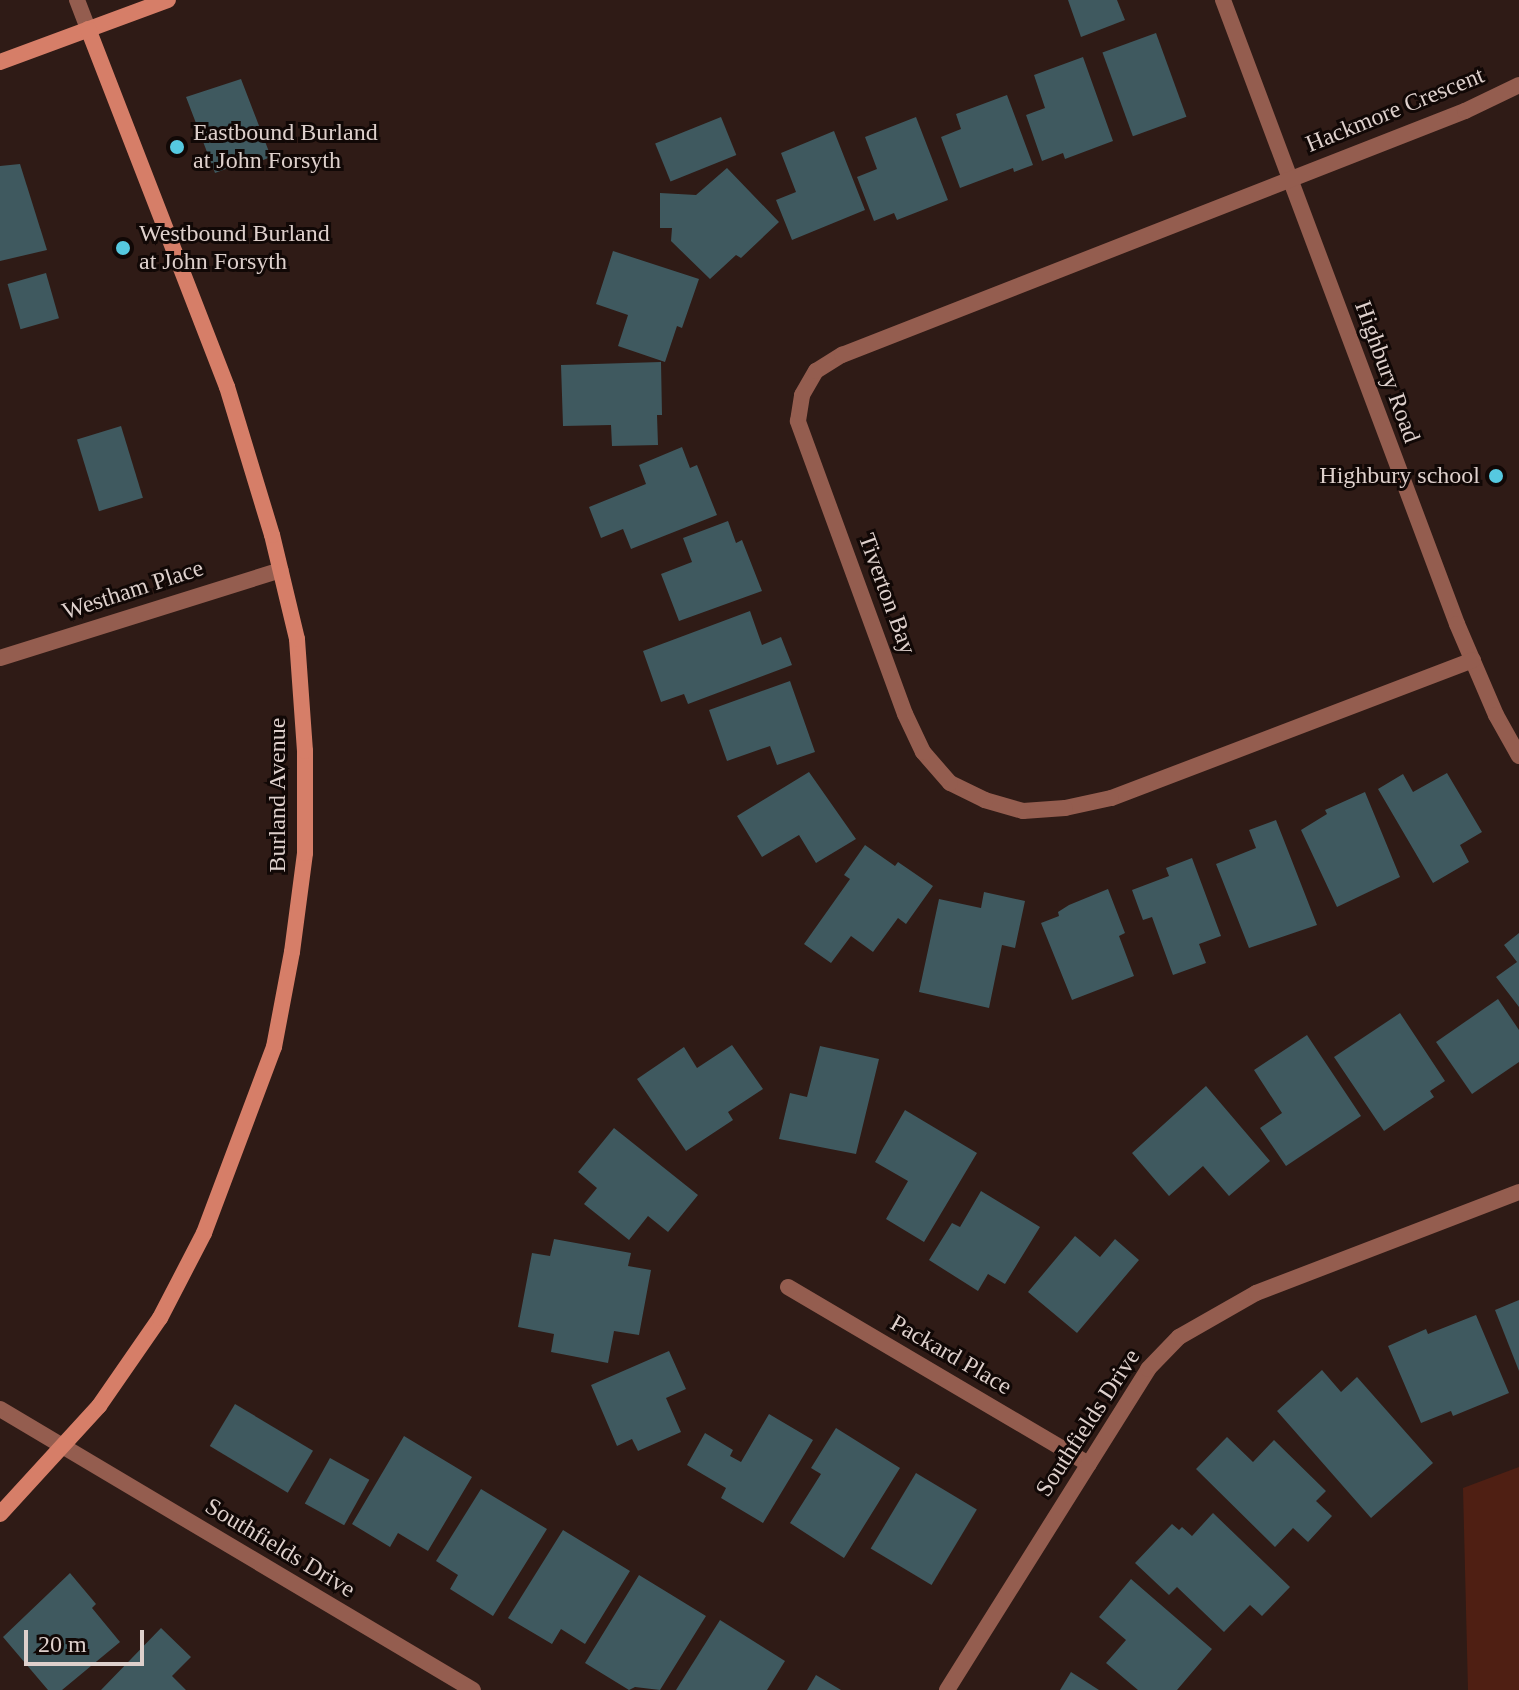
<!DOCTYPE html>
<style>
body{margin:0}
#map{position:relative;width:1519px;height:1690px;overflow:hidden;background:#2f1b16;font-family:"Times New Roman",serif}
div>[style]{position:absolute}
.green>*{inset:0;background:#4f1f13}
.building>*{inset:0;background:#3f595f;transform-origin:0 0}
.street>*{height:16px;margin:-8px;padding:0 8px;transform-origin:8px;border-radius:8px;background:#945d4f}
.secondary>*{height:16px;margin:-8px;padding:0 8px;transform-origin:8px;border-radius:8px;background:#d67e68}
.dots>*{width:22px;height:22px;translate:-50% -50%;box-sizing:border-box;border:4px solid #110806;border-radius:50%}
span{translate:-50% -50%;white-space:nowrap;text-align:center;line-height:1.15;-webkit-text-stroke:6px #110806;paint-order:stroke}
.street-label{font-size:24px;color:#ded0cc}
.poi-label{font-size:24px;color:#ded0cc}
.left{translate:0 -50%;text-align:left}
.right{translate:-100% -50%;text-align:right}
.scale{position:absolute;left:24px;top:1630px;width:120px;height:36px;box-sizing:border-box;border:4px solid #ded0cc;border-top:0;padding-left:10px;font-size:24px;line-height:28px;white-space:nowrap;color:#ded0cc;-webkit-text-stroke:6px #110806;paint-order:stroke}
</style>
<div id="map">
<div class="green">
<div style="clip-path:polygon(1519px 1467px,1519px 1690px,1468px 1690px,1463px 1488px)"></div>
</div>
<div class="building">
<div style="clip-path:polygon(1068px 0,1117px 0,1125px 20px,1081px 37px)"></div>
<div style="left:1156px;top:33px;width:89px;height:57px;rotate:70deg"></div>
<div style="clip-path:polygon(1083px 57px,1113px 141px,1065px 159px,1063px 153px,1042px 161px,1026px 115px,1045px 108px,1034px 75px)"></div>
<div style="clip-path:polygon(241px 79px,271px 157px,242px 168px,239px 164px,215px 173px,186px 97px)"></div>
<div style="clip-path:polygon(1007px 95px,1033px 165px,1014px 172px,1013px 168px,960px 188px,941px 137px,961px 129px,956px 114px)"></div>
<div style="left:721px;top:117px;width:41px;height:71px;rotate:68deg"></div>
<div style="clip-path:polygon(916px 117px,948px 200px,897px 220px,894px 213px,874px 221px,857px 177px,877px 169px,865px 137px)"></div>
<div style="clip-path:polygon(834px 131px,865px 210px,792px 240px,776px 200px,796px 192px,781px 153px)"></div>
<div style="clip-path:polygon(20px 164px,47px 250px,0 261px,0 166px)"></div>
<div style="clip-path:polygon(727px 168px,779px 222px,741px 258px,736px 255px,710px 279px,671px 241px,672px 228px,660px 228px,660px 193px,696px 195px)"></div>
<div style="clip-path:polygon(613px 251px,699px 279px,682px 328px,677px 326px,665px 362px,618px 346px,628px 315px,596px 304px)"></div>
<div style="left:46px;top:273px;width:47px;height:40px;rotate:74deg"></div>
<div style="clip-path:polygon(661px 362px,662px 415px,657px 415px,658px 445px,612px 446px,611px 425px,563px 426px,561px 365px)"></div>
<div style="left:121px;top:426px;width:75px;height:46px;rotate:73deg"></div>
<div style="clip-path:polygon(682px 447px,690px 468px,697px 465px,717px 515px,631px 549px,623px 529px,601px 538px,589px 507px,646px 484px,639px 465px)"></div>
<div style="clip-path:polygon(728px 521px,736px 543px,742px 540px,762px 591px,679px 621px,661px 574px,692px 562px,683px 538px)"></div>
<div style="clip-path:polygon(750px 611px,762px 645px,781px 637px,792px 665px,688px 704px,684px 694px,661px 702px,643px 651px)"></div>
<div style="clip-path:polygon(790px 681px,815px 752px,777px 765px,770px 746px,727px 761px,709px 710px)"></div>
<div style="clip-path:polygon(809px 772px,856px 839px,816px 863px,799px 835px,762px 857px,737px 816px)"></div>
<div style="clip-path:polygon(1447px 773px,1482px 832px,1460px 845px,1469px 862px,1433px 883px,1378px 789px,1403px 774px,1413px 792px)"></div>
<div style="clip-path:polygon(1365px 792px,1400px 877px,1337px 907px,1301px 830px,1327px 814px,1325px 810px)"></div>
<div style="clip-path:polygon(1276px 820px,1317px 925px,1249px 948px,1216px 864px,1256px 848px,1249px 830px)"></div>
<div style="clip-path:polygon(865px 845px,895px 866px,898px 862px,933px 886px,906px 924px,898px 918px,873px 952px,851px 936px,831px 963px,804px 944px,850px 879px,844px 875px)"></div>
<div style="clip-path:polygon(1192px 858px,1221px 936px,1199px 944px,1206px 963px,1173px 975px,1152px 917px,1143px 920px,1132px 890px,1169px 876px,1166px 868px)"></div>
<div style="clip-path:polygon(1108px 889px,1125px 933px,1119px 936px,1134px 976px,1072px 1000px,1041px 923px,1059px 916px,1058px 912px,1069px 905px)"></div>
<div style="clip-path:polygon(984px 892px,1025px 901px,1015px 948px,1002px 945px,989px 1008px,919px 992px,939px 899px,981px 908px)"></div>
<div style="clip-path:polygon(1519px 933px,1519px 1007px,1496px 977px,1517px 962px,1504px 945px)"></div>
<div style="clip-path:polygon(1498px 999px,1519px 1030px,1519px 1062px,1472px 1094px,1436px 1042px)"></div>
<div style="clip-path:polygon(1400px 1013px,1445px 1081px,1430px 1091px,1434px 1097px,1384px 1131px,1334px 1057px)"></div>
<div style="clip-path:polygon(1307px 1035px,1361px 1116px,1286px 1166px,1260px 1128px,1282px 1113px,1254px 1070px)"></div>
<div style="clip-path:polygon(732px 1045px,763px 1089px,728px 1112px,733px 1120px,686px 1151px,637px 1079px,684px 1047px,697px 1068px)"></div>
<div style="clip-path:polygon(820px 1046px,879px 1059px,856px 1154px,779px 1139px,790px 1093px,807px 1097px)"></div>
<div style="clip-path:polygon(1206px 1086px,1270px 1161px,1229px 1196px,1203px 1166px,1169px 1196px,1132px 1153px)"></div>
<div style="clip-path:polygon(905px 1110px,977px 1153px,924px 1242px,886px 1219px,908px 1181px,875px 1162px)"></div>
<div style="clip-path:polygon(614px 1128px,698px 1195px,668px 1232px,648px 1216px,629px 1240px,584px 1204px,597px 1188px,578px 1172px)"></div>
<div style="clip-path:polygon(981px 1191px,1040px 1227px,1005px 1284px,988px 1274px,978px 1291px,929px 1260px,952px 1223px,960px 1227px)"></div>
<div style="clip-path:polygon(1075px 1236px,1100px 1257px,1115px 1239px,1139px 1260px,1077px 1333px,1028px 1292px)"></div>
<div style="clip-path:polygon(554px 1239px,631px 1253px,628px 1266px,651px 1270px,639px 1335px,614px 1331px,608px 1363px,551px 1352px,554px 1334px,518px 1327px,532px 1253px,550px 1256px)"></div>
<div style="clip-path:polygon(1519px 1300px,1519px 1371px,1495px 1310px)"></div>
<div style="clip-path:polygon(1476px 1315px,1509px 1393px,1453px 1416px,1451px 1411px,1421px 1423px,1388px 1346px,1426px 1329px,1428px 1334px)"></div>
<div style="clip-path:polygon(669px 1351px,686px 1389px,666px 1398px,681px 1432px,638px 1451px,632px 1439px,617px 1446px,591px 1385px)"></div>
<div style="clip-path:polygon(1322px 1370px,1341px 1392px,1357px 1377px,1433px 1463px,1371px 1518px,1277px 1411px)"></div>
<div style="left:235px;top:1404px;width:91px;height:49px;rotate:31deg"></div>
<div style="clip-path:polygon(769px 1414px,813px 1440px,763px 1523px,721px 1498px,726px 1488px,687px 1465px,705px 1433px,733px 1450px,730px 1456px,741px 1462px)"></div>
<div style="clip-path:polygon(836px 1428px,900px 1468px,844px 1558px,790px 1523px,821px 1474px,811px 1468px)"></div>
<div style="clip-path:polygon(404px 1436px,472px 1477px,428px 1551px,398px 1533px,390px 1547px,352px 1524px)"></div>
<div style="clip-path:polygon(1227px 1437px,1253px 1462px,1274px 1440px,1326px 1491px,1316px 1501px,1332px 1516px,1308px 1542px,1293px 1528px,1275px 1547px,1196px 1469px)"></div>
<div style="left:330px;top:1458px;width:45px;height:52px;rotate:29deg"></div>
<div style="left:916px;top:1473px;width:71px;height:88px;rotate:31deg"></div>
<div style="clip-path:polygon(481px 1489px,547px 1529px,493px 1616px,450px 1589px,458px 1575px,436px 1561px)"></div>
<div style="clip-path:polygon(1213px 1513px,1290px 1587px,1262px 1616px,1250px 1605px,1224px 1632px,1177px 1587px,1169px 1595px,1135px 1563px,1172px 1524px,1179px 1530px,1182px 1527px,1192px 1536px)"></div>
<div style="clip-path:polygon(563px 1530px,630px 1571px,585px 1644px,561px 1629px,552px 1644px,508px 1618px)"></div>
<div style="clip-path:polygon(70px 1573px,96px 1604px,92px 1608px,120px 1642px,62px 1690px,48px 1690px,3px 1637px)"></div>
<div style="clip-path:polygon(639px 1575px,706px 1616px,660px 1690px,635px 1687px,629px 1690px,585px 1663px)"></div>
<div style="clip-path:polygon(1131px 1579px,1212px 1649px,1177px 1690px,1138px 1690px,1106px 1663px,1126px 1640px,1099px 1617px)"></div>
<div style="clip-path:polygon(720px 1620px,785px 1661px,767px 1690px,676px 1690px)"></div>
<div style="clip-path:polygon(161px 1628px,191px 1657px,172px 1676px,186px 1690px,101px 1690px)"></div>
<div style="clip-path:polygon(1071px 1672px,1099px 1690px,1060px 1690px)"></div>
<div style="clip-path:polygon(816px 1675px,841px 1690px,807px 1690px)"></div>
</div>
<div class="street">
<div style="left:77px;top:0;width:31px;rotate:69deg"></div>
<div style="left:1223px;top:0;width:666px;rotate:69.44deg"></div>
<div style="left:1457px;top:624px;width:99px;rotate:66.8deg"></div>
<div style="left:1496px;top:715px;width:47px;rotate:60.7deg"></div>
<div style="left:0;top:658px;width:294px;rotate:-17.4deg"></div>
<div style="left:1473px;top:660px;width:387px;rotate:159.1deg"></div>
<div style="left:1111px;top:798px;width:47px;rotate:167.7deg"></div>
<div style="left:1065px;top:808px;width:42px;rotate:175.9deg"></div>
<div style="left:1023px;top:811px;width:40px;rotate:-164deg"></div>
<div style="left:985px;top:800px;width:39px;rotate:-154deg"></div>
<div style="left:950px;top:783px;width:41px;rotate:-131.1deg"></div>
<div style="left:923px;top:752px;width:42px;rotate:-115.3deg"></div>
<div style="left:905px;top:714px;width:312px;rotate:-110.1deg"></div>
<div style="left:798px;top:421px;width:26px;rotate:-81deg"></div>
<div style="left:802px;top:395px;width:28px;rotate:-60deg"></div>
<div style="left:816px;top:371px;width:31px;rotate:-32deg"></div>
<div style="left:842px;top:355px;width:669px;rotate:-21.39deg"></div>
<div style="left:1465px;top:111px;width:60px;rotate:-25.7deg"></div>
<div style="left:788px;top:1287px;width:349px;rotate:30.5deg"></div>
<div style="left:0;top:1409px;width:550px;rotate:30.71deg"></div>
<div style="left:947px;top:1690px;width:379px;rotate:-57.9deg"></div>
<div style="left:1148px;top:1369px;width:45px;rotate:-45.9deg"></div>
<div style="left:1179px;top:1337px;width:89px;rotate:-29.7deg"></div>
<div style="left:1256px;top:1293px;width:282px;rotate:-21deg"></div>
</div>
<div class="secondary">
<div style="left:0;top:62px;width:179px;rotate:-20.3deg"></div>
<div style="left:0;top:1514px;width:147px;rotate:-47.5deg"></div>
<div style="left:99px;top:1406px;width:107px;rotate:-55.3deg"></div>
<div style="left:160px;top:1318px;width:96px;rotate:-62.6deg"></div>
<div style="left:204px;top:1233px;width:199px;rotate:-69.4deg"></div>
<div style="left:274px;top:1047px;width:97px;rotate:-79.3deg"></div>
<div style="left:292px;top:952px;width:100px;rotate:-82.5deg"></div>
<div style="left:305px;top:853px;width:102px;rotate:-90deg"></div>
<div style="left:305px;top:751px;width:112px;rotate:-94.1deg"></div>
<div style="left:297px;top:639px;width:107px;rotate:-103.5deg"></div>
<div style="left:272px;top:535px;width:155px;rotate:-106.9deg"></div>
<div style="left:227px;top:387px;width:384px;rotate:-111.2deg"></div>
</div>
<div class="dots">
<div style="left:177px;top:147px;background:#56c9e0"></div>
<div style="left:123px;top:248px;background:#56c9e0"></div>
<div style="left:1496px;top:476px;background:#56c9e0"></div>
</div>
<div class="street-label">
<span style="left:1395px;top:110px;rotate:-22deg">Hackmore Crescent</span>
<span style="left:1387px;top:372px;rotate:70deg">Highbury Road</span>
<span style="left:133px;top:590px;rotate:-18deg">Westham Place</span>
<span style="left:887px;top:594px;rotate:70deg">Tiverton Bay</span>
<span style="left:278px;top:795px;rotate:-90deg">Burland Avenue</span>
<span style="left:951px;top:1355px;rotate:30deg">Packard Place</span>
<span style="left:1088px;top:1423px;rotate:-57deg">Southfields Drive</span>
<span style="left:280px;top:1548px;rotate:31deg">Southfields Drive</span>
</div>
<div class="poi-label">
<span class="left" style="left:193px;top:147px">Eastbound Burland<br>at John Forsyth</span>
<span class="left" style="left:139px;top:248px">Westbound Burland<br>at John Forsyth</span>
<span class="right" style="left:1480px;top:476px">Highbury school</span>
</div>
<div class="scale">20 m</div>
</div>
